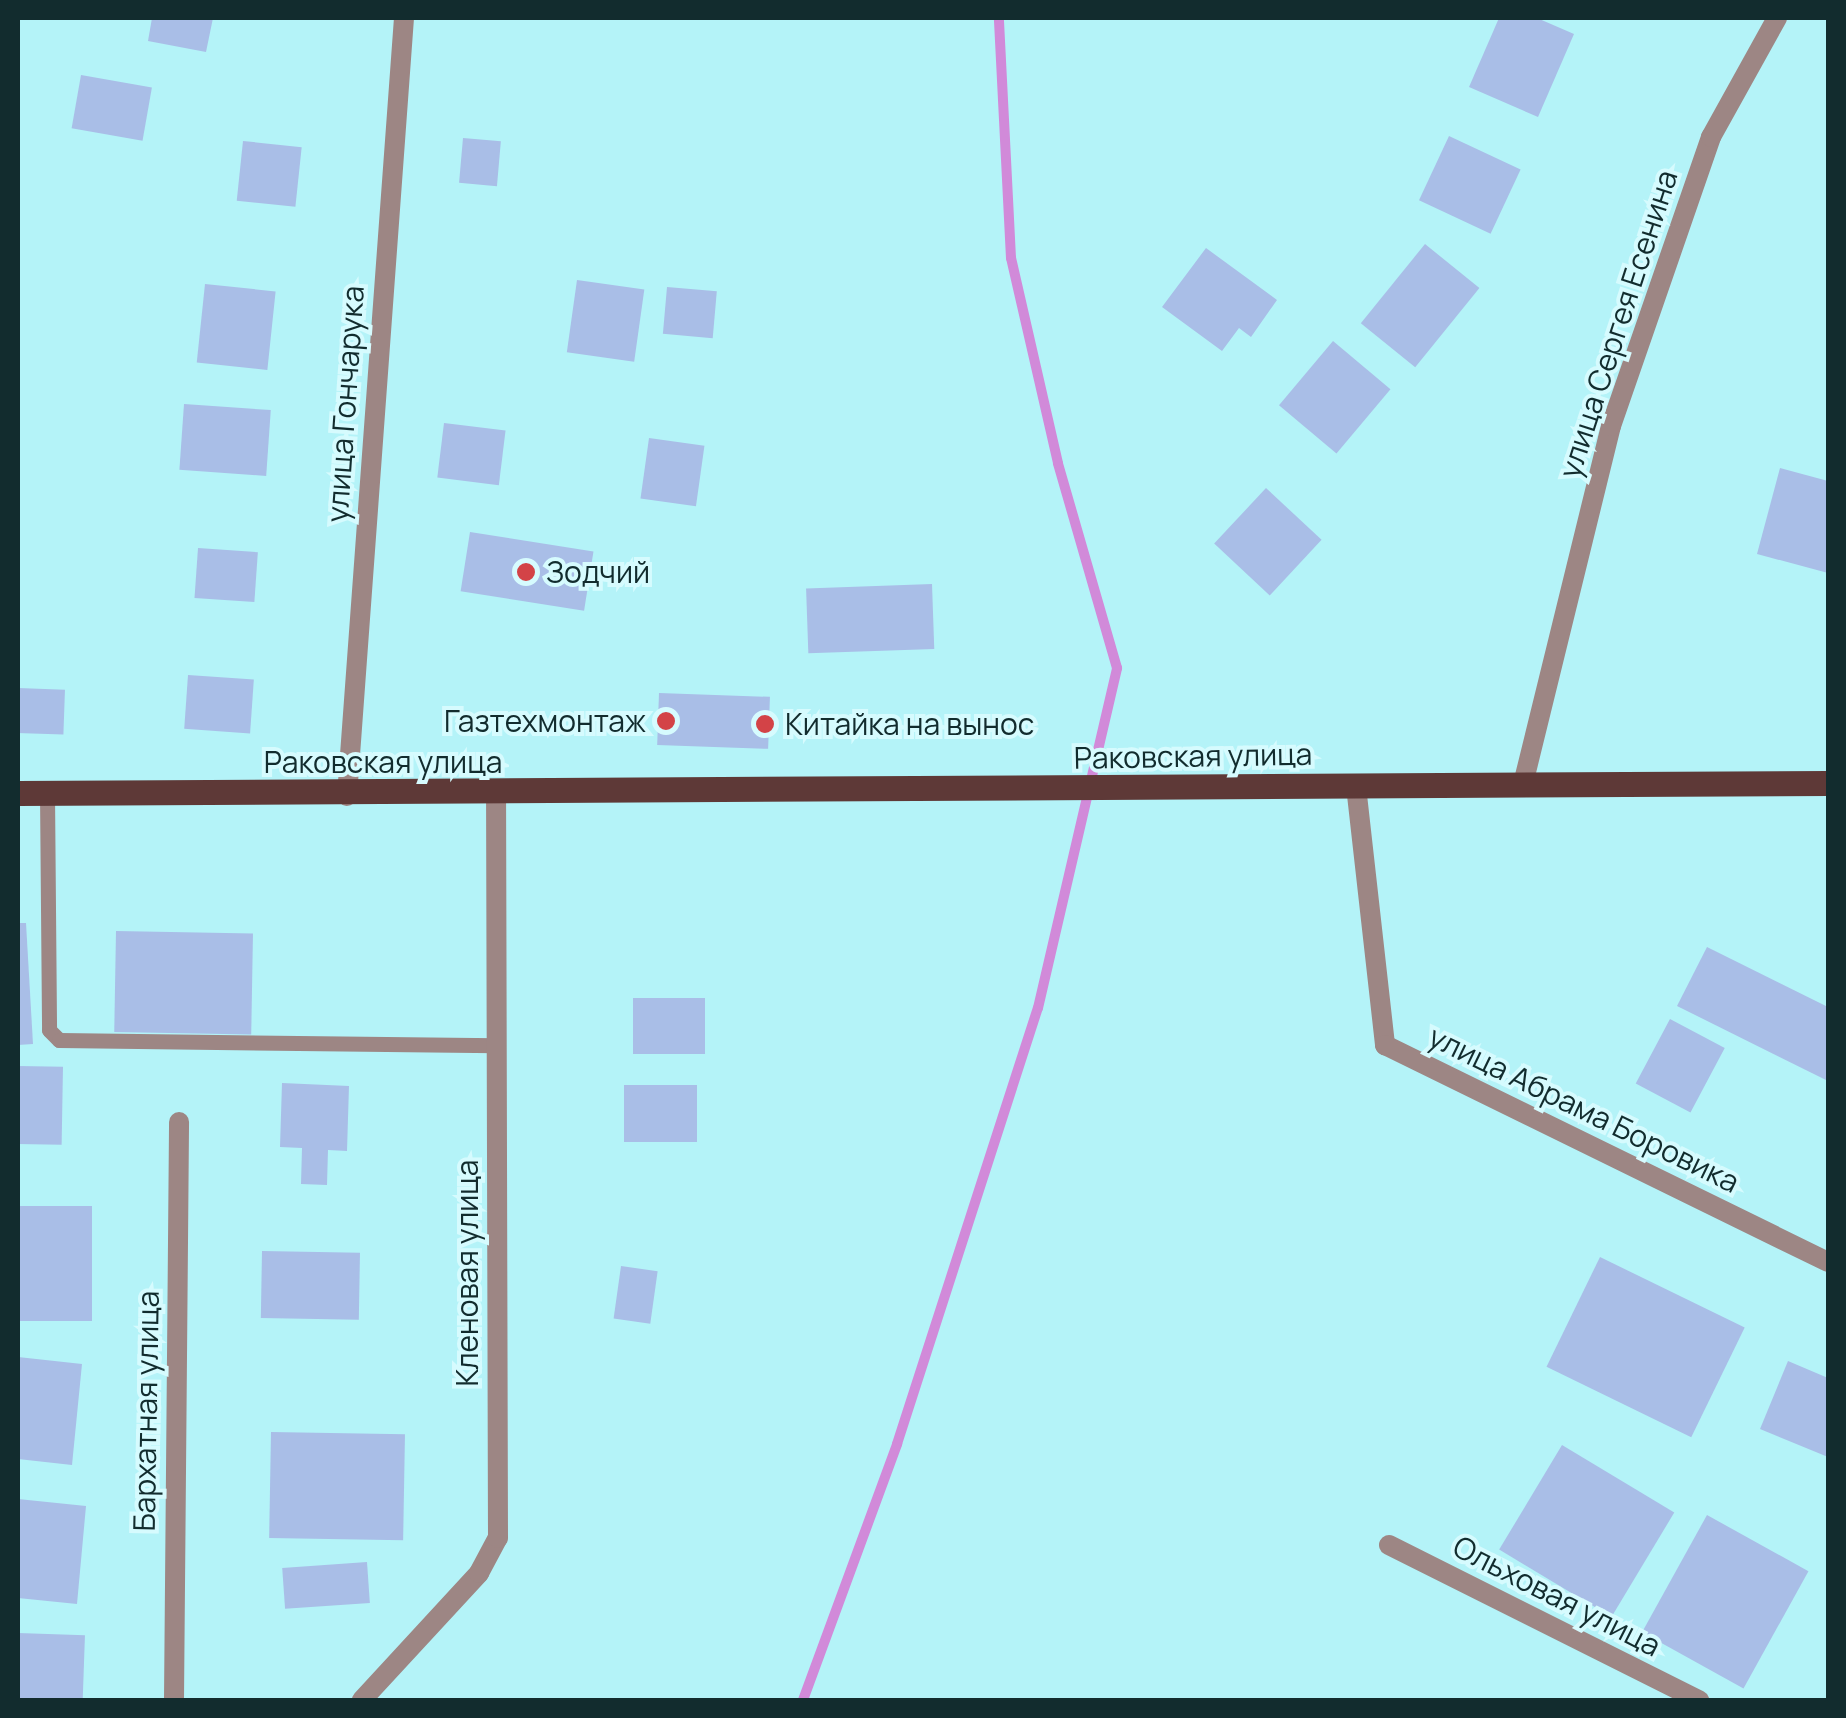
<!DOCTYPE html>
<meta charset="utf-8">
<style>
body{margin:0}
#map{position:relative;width:1846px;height:1718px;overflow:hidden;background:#b4f3f8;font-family:Manrope,sans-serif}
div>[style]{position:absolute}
.stream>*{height:10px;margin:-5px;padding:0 5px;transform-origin:5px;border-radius:5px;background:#d18ad9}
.building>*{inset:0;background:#a9bee7;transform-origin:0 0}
.service>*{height:15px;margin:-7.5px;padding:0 7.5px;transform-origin:7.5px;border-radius:7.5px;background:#9d8684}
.minor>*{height:20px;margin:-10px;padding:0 10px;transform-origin:10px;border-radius:10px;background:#9d8684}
.tertiary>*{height:20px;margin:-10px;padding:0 10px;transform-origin:10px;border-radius:10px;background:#9d8684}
.primary>*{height:25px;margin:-12.5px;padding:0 12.5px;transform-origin:12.5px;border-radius:12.5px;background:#5e3937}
.dots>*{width:28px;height:28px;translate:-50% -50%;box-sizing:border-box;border:5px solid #d6fbfe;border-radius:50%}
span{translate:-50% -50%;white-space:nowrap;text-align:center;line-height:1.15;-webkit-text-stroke:8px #d6fbfe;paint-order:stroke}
.street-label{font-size:30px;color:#122c2e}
.poi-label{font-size:30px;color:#122c2e}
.left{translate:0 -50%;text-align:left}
.right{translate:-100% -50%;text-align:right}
.frame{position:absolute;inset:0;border:20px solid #122c2e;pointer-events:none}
</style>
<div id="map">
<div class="stream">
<div style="left:803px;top:1700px;width:273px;rotate:-69.8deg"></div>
<div style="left:897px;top:1444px;width:458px;rotate:-72.1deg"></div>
<div style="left:1038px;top:1008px;width:349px;rotate:-76.9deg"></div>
<div style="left:1117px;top:668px;width:213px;rotate:-106.1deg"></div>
<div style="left:1058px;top:463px;width:210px;rotate:-102.9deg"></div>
<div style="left:1011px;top:258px;width:240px;rotate:-92.9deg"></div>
</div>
<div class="building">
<div style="clip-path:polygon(152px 18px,213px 18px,206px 52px,148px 41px)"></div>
<div style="clip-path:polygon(1499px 18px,1537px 18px,1574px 34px,1538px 117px,1469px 87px)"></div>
<div style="left:81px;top:75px;width:72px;height:54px;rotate:10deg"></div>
<div style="left:1449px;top:136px;width:79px;height:71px;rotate:25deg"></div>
<div style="left:463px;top:138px;width:38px;height:45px;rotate:5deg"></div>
<div style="left:243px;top:141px;width:59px;height:60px;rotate:6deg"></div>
<div style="left:1425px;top:244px;width:70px;height:102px;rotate:39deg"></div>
<div style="clip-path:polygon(1206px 248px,1277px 300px,1251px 337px,1239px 328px,1222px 351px,1162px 307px)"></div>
<div style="left:577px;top:280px;width:68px;height:73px;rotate:8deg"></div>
<div style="left:205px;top:284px;width:71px;height:79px;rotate:6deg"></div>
<div style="left:667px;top:287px;width:50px;height:47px;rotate:5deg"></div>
<div style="left:1333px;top:341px;width:75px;height:84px;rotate:40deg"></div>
<div style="left:184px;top:404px;width:87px;height:66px;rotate:4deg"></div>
<div style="left:444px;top:423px;width:62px;height:55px;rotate:7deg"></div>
<div style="left:649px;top:438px;width:56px;height:61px;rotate:8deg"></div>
<div style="clip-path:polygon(1780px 468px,1828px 481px,1828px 573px,1757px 554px)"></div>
<div style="left:1266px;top:488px;width:76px;height:76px;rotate:43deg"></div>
<div style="left:470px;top:532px;width:125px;height:60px;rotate:9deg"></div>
<div style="left:198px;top:548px;width:60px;height:50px;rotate:4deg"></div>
<div style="left:932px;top:584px;width:65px;height:126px;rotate:88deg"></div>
<div style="left:188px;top:675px;width:66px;height:54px;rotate:4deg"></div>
<div style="left:18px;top:688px;width:47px;height:45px;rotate:2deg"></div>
<div style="left:659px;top:693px;width:111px;height:52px;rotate:2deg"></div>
<div style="clip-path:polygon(18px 923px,26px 923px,33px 1044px,18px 1045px)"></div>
<div style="left:116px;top:931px;width:137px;height:101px;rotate:1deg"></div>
<div style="clip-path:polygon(1707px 947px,1828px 1007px,1828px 1081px,1677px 1006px)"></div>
<div style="left:633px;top:998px;width:72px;height:56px"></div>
<div style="left:1670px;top:1019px;width:62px;height:73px;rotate:28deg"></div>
<div style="left:18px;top:1066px;width:45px;height:78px;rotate:1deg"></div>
<div style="clip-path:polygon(282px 1083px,349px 1086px,347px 1151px,328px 1150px,327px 1185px,301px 1184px,302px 1148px,280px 1147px)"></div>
<div style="left:624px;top:1085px;width:73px;height:57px"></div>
<div style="left:18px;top:1206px;width:74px;height:115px"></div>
<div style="left:262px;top:1251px;width:98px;height:67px;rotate:1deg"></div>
<div style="left:1600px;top:1257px;width:161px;height:122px;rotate:26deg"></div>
<div style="left:621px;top:1266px;width:37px;height:53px;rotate:8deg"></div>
<div style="clip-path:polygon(18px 1357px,82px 1364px,72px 1465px,18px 1459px)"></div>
<div style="clip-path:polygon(1788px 1361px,1828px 1378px,1828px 1457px,1760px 1429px)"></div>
<div style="left:271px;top:1432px;width:134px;height:106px;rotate:1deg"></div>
<div style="left:1562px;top:1445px;width:131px;height:122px;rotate:31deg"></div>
<div style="clip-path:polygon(18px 1499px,86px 1506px,77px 1604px,18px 1598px)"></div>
<div style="left:1707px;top:1515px;width:116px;height:134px;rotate:29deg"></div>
<div style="left:367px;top:1562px;width:41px;height:85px;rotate:86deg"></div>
<div style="left:18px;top:1633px;width:67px;height:67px;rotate:2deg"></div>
</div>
<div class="service">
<div style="left:47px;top:793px;width:237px;rotate:89.5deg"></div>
<div style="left:49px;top:1030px;width:14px;rotate:45deg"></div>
<div style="left:59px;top:1040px;width:438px;rotate:0.7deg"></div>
</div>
<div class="minor">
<div style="left:1524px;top:780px;width:365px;rotate:-76.2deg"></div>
<div style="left:1611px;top:426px;width:306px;rotate:-70.9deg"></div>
<div style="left:1711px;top:137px;width:136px;rotate:-61deg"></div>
<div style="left:1356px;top:786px;width:261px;rotate:83.6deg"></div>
<div style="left:1385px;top:1045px;width:493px;rotate:26.1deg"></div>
<div style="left:1389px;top:1545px;width:347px;rotate:26.6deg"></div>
<div style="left:174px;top:1700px;width:578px;rotate:-89.5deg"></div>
<div style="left:362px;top:1700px;width:173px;rotate:-47.3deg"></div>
<div style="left:479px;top:1573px;width:40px;rotate:-62deg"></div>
<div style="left:498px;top:1538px;width:744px;rotate:-90.15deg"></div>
</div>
<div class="tertiary">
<div style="left:347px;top:796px;width:780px;rotate:-85.81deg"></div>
</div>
<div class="primary">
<div style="left:18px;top:793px;width:1810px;rotate:-0.32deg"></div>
</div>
<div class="dots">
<div style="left:526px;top:572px;background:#d34347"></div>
<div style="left:666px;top:721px;background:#d34347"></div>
<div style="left:765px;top:724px;background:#d34347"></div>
</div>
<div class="street-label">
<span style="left:1618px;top:324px;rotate:-72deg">улица Сергея Есенина</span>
<span style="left:345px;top:404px;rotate:-86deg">улица Гончарука</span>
<span style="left:1193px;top:756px;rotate:-1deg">Раковская улица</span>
<span style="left:383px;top:762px">Раковская улица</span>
<span style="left:1584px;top:1109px;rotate:26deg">улица Абрама Боровика</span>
<span style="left:467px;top:1273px;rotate:-90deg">Кленовая улица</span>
<span style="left:146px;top:1411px;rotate:-89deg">Бархатная улица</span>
<span style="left:1557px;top:1596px;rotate:27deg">Ольховая улица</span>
</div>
<div class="poi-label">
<span class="left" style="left:546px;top:572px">Зодчий</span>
<span class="right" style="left:646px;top:721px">Газтехмонтаж</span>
<span class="left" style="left:785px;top:724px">Китайка на вынос</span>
</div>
<div class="frame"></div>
</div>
